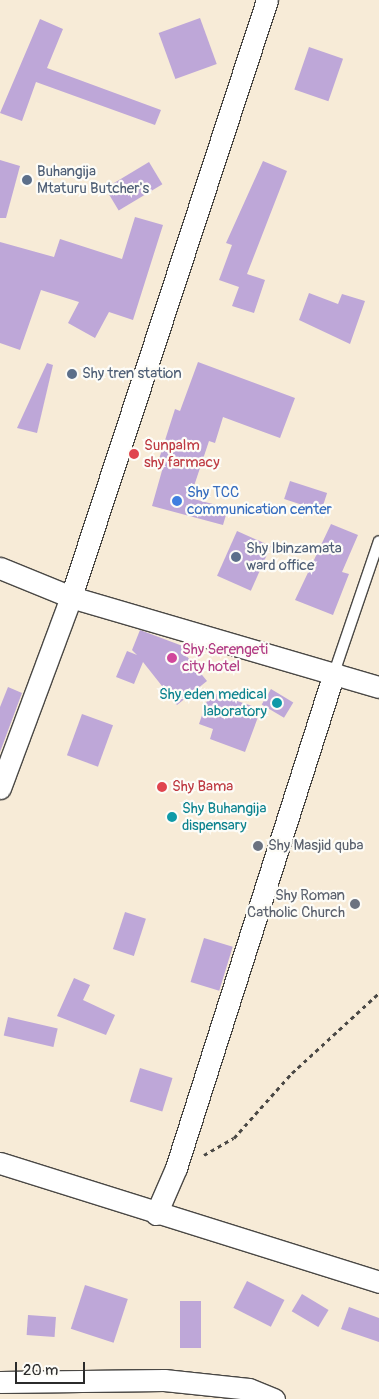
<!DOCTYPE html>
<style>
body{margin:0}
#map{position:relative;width:379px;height:1399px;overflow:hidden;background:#f7ebd7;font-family:Pangolin,sans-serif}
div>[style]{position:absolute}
.building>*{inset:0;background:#bea7d8;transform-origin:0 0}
.path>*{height:3px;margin-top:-1.5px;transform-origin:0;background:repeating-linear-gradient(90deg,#4a4845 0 4px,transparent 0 8px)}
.roads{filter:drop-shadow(1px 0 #4a4845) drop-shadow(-1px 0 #4a4845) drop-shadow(0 1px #4a4845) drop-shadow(0 -1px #4a4845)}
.lane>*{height:10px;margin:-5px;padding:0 5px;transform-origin:5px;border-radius:5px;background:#fff}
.street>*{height:21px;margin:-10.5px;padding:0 10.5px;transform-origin:10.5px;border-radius:10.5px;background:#fff}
.dots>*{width:14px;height:14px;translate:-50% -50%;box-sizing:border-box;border:2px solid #fdfcf7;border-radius:50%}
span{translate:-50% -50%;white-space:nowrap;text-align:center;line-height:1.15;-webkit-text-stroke:4.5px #fdfcf7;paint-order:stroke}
.service-label{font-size:15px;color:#4e5e75}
.left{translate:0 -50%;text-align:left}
.health-label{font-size:15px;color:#be3a42}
.shop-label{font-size:15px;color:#366cbe}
.hotel-label{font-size:15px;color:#b23c85}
.culture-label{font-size:15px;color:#0d838f}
.right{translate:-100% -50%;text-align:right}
.worship-label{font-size:15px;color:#5b616d}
.scale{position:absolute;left:15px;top:1362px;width:70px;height:22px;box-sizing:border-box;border:2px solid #2b2b2b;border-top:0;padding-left:6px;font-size:15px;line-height:18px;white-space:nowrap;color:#2b2b2b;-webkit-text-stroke:4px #fdfcf7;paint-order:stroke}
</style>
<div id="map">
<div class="building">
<div style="left:200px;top:18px;width:49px;height:44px;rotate:70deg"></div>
<div style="clip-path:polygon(40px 19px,63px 29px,47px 68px,161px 110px,155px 125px,36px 82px,22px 121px,0 113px)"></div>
<div style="left:309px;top:47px;width:36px;height:45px;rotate:19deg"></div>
<div style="clip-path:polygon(0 160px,20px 166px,6px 218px,0 218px)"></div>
<div style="clip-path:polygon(263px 161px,287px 171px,247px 274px,265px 280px,254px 313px,232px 306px,239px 287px,219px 280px,232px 245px,226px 243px)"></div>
<div style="left:149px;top:162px;width:26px;height:51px;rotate:59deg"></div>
<div style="clip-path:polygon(135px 217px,163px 225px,133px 320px,109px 312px,95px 338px,68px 323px,79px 302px,41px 290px,20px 350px,0 343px,0 242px,54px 257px,60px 239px,122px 259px)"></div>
<div style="clip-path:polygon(309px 293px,338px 304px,342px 294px,365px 301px,350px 344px,299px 320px)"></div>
<div style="clip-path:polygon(198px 362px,295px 398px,280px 438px,223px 417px,215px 443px,209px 441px,190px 498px,228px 508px,223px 525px,152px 506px,165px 460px,159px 459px,175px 409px,180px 411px)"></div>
<div style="clip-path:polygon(47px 363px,53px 365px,37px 433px,17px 428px)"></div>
<div style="left:290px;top:481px;width:39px;height:19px;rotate:18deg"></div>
<div style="clip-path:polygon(331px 524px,358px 535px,342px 572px,349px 574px,333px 615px,295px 600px)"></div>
<div style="left:237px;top:531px;width:37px;height:49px;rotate:24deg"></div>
<div style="clip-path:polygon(140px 630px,188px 648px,185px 654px,207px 681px,177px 705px,143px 662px,134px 684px,116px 677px,127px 651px,137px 655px,132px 650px)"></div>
<div style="clip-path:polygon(8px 687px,22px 693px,0 752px,0 707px)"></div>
<div style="left:271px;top:689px;width:26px;height:18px;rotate:31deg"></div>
<div style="clip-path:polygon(210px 692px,261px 709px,245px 752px,210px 739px,213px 729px,199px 724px)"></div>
<div style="left:82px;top:714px;width:33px;height:44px;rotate:20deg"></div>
<div style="left:125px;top:912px;width:22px;height:39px;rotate:18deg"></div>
<div style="left:204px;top:938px;width:30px;height:46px;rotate:17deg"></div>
<div style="clip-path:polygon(74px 978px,90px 985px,83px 1000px,115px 1015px,106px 1035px,57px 1016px)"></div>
<div style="left:8px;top:1017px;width:51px;height:19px;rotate:13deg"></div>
<div style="left:140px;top:1068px;width:34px;height:35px;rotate:17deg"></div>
<div style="left:247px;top:1281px;width:42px;height:30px;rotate:27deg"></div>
<div style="left:85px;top:1285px;width:45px;height:46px;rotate:18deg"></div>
<div style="left:302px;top:1294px;width:31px;height:20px;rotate:31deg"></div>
<div style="left:180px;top:1301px;width:21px;height:47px"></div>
<div style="clip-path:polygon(349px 1307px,379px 1318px,379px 1342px,341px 1329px)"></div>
<div style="left:28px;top:1315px;width:28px;height:20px;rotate:4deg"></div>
</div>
<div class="path">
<div style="left:204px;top:1155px;width:34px;rotate:-30deg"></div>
<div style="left:234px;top:1138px;width:87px;rotate:-48.3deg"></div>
<div style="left:292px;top:1073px;width:118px;rotate:-42.6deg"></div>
</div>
<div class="roads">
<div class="lane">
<div style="left:334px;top:673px;width:139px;rotate:-71.2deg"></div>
</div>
<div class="street">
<div style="left:0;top:568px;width:77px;rotate:22.2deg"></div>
<div style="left:71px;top:597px;width:321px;rotate:16.3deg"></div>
<div style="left:0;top:788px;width:204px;rotate:-69.6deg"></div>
<div style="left:71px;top:597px;width:628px;rotate:-71.82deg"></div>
<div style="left:0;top:1163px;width:397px;rotate:17.4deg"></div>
<div style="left:156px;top:1214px;width:50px;rotate:-66.5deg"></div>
<div style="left:176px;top:1168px;width:520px;rotate:-72.3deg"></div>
<div style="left:0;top:1382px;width:164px;rotate:-0.7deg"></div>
<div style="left:164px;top:1380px;width:85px;rotate:6deg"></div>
<div style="left:249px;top:1389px;width:27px;rotate:22deg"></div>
</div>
</div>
<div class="dots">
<div style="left:27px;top:180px;background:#5c6f8a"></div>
<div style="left:72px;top:374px;background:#5c6f8a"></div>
<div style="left:134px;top:454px;background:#e0444e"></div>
<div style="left:177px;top:501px;background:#3f7fe0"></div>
<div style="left:236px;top:557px;background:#5c6f8a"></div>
<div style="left:172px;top:658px;background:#d1479c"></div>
<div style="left:277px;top:703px;background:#0f9aa8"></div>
<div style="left:162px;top:787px;background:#e0444e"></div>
<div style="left:172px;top:817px;background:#0f9aa8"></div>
<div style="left:258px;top:846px;background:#6b7280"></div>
<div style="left:355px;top:904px;background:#6b7280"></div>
</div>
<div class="service-label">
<span class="left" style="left:37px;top:180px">Buhangija<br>Mtaturu Butcher's</span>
<span class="left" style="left:82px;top:374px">Shy tren station</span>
<span class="left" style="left:246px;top:557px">Shy Ibinzamata<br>ward office</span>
</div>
<div class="health-label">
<span class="left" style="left:144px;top:454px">Sunpalm<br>shy farmacy</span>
<span class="left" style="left:172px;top:787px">Shy Bama</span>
</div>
<div class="shop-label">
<span class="left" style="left:187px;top:501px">Shy TCC<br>communication center</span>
</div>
<div class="hotel-label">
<span class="left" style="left:182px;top:658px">Shy Serengeti<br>city hotel</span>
</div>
<div class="culture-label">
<span class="right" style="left:267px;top:703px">Shy eden medical<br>laboratory</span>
<span class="left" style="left:182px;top:817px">Shy Buhangija<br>dispensary</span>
</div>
<div class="worship-label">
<span class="left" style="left:268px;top:846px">Shy Masjid quba</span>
<span class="right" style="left:345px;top:904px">Shy Roman<br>Catholic Church</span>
</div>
<div class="scale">20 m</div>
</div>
